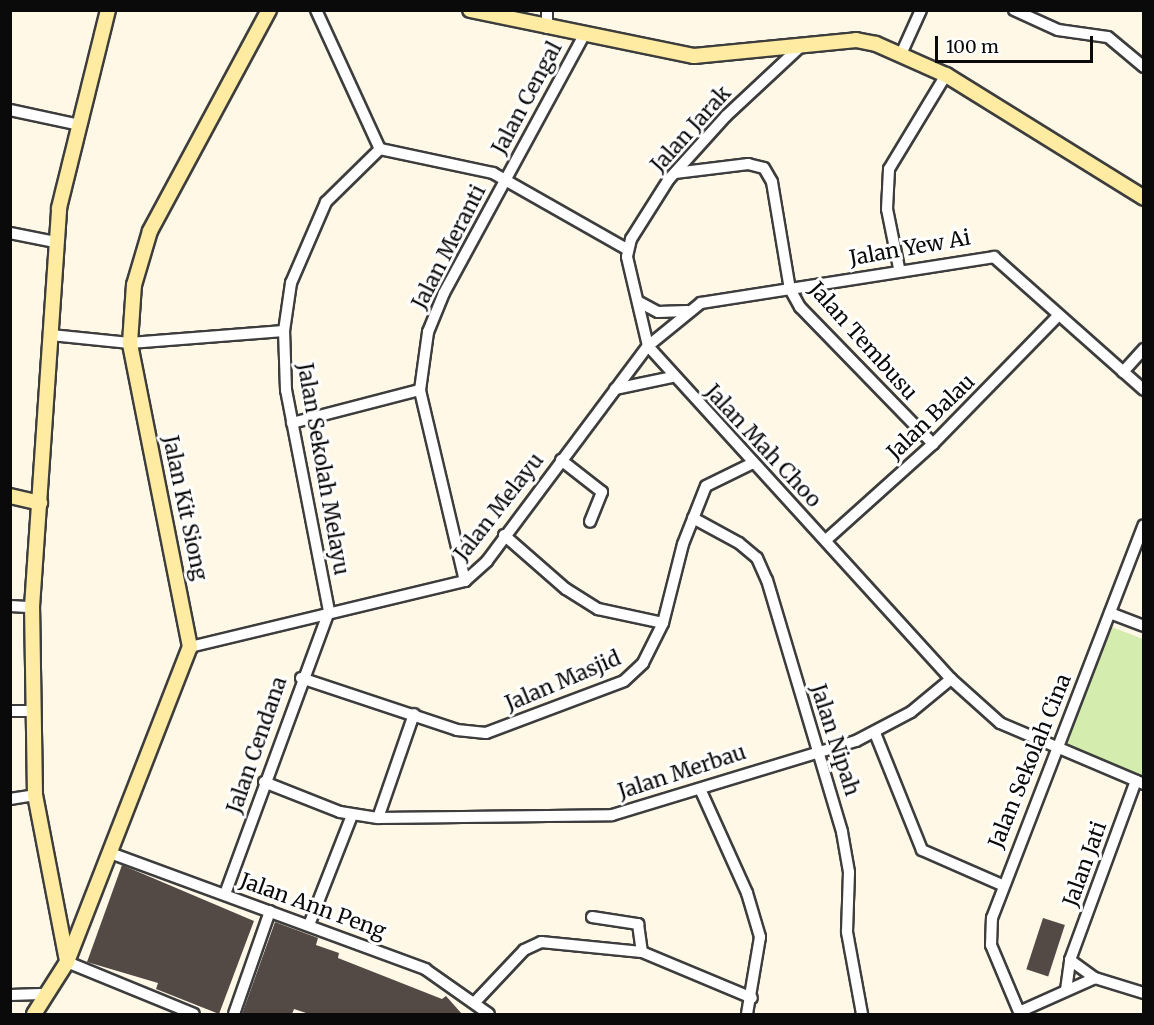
<!DOCTYPE html>
<style>
body{margin:0}
#map{position:relative;width:1154px;height:1025px;overflow:hidden;background:#fff8e7;font-family:Merriweather,serif}
div>[style]{position:absolute}
.green>*{inset:0;background:#d4ecae}
.building>*{inset:0;background:#534a46;transform-origin:0 0}
.roads{filter:drop-shadow(2px 0 #3d3d3d) drop-shadow(-2px 0 #3d3d3d) drop-shadow(0 2px #3d3d3d) drop-shadow(0 -2px #3d3d3d)}
.street>*{height:10px;margin:-5px;padding:0 5px;transform-origin:5px;border-radius:5px;background:#fff}
.secondary>*{height:14px;margin:-7px;padding:0 7px;transform-origin:7px;border-radius:7px;background:#ffeca2}
span{translate:-50% -50%;white-space:nowrap;text-align:center;line-height:1.15;-webkit-text-stroke:6px #fff;paint-order:stroke}
.street-label{font-size:21px;color:#0a0a0a}
.frame{position:absolute;inset:0;border:12px solid #0a0a0a;pointer-events:none}
.scale{position:absolute;left:935px;top:36px;width:158px;height:27px;box-sizing:border-box;border:3px solid #0a0a0a;border-top:0;padding-left:8px;font-size:18px;line-height:21px;white-space:nowrap;color:#0a0a0a;-webkit-text-stroke:4px #fff;paint-order:stroke}
</style>
<div id="map">
<div class="green">
<div style="clip-path:polygon(1104px 624px,1143px 639px,1143px 785px,1055px 751px)"></div>
</div>
<div class="building">
<div style="clip-path:polygon(122px 865px,254px 921px,219px 1014px,156px 989px,158px 983px,87px 962px)"></div>
<div style="left:1043px;top:918px;width:23px;height:54px;rotate:18deg"></div>
<div style="clip-path:polygon(275px 922px,318px 938px,316px 945px,339px 953px,338px 958px,442px 999px,446px 996px,462px 1014px,309px 1014px,294px 1009px,292px 1014px,242px 1014px)"></div>
</div>
<div class="roads">
<div class="street">
<div style="left:316px;top:10px;width:153px;rotate:65.3deg"></div>
<div style="left:547px;top:10px;width:18px;rotate:90deg"></div>
<div style="left:1014px;top:10px;width:48px;rotate:24.4deg"></div>
<div style="left:1058px;top:30px;width:50px;rotate:8deg"></div>
<div style="left:1108px;top:37px;width:47px;rotate:39.8deg"></div>
<div style="left:800px;top:47px;width:101px;rotate:137deg"></div>
<div style="left:726px;top:116px;width:85px;rotate:132.1deg"></div>
<div style="left:669px;top:179px;width:71px;rotate:122.3deg"></div>
<div style="left:631px;top:239px;width:18px;rotate:103deg"></div>
<div style="left:627px;top:257px;width:91px;rotate:76.7deg"></div>
<div style="left:648px;top:346px;width:450px;rotate:47.7deg"></div>
<div style="left:951px;top:679px;width:66px;rotate:41.9deg"></div>
<div style="left:1000px;top:723px;width:156px;rotate:23deg"></div>
<div style="left:902px;top:52px;width:46px;rotate:-65.7deg"></div>
<div style="left:10px;top:110px;width:72px;rotate:12.1deg"></div>
<div style="left:380px;top:149px;width:116px;rotate:12deg"></div>
<div style="left:493px;top:173px;width:154px;rotate:29.6deg"></div>
<div style="left:675px;top:173px;width:74px;rotate:-7deg"></div>
<div style="left:748px;top:164px;width:16px;rotate:14deg"></div>
<div style="left:764px;top:168px;width:16px;rotate:60deg"></div>
<div style="left:772px;top:182px;width:109px;rotate:80.5deg"></div>
<div style="left:790px;top:289px;width:21px;rotate:61deg"></div>
<div style="left:800px;top:307px;width:191px;rotate:45.8deg"></div>
<div style="left:10px;top:233px;width:46px;rotate:11.3deg"></div>
<div style="left:899px;top:268px;width:60px;rotate:-101.5deg"></div>
<div style="left:887px;top:209px;width:40px;rotate:-87.1deg"></div>
<div style="left:889px;top:169px;width:110px;rotate:-58.8deg"></div>
<div style="left:639px;top:302px;width:21px;rotate:28deg"></div>
<div style="left:658px;top:312px;width:29px;rotate:-2deg"></div>
<div style="left:51px;top:335px;width:79px;rotate:5.8deg"></div>
<div style="left:130px;top:343px;width:154px;rotate:-4.5deg"></div>
<div style="left:1123px;top:372px;width:31px;rotate:-48deg"></div>
<div style="left:615px;top:389px;width:58px;rotate:-11.9deg"></div>
<div style="left:292px;top:423px;width:132px;rotate:-14.5deg"></div>
<div style="left:561px;top:460px;width:52px;rotate:38deg"></div>
<div style="left:602px;top:492px;width:32px;rotate:112deg"></div>
<div style="left:693px;top:518px;width:52px;rotate:28.5deg"></div>
<div style="left:739px;top:543px;width:23px;rotate:40deg"></div>
<div style="left:757px;top:558px;width:24px;rotate:66deg"></div>
<div style="left:767px;top:580px;width:263px;rotate:73.4deg"></div>
<div style="left:842px;top:832px;width:41px;rotate:80.1deg"></div>
<div style="left:849px;top:872px;width:60px;rotate:91.9deg"></div>
<div style="left:847px;top:932px;width:83px;rotate:79.6deg"></div>
<div style="left:504px;top:535px;width:82px;rotate:41.1deg"></div>
<div style="left:566px;top:589px;width:38px;rotate:32deg"></div>
<div style="left:598px;top:609px;width:66px;rotate:12.2deg"></div>
<div style="left:826px;top:540px;width:144px;rotate:-41.9deg"></div>
<div style="left:933px;top:444px;width:179px;rotate:-45.7deg"></div>
<div style="left:465px;top:581px;width:196px;rotate:-103.3deg"></div>
<div style="left:420px;top:390px;width:59px;rotate:-82.1deg"></div>
<div style="left:428px;top:332px;width:42px;rotate:-67.7deg"></div>
<div style="left:444px;top:293px;width:291px;rotate:-61.5deg"></div>
<div style="left:10px;top:606px;width:22px;rotate:3deg"></div>
<div style="left:1110px;top:613px;width:36px;rotate:21deg"></div>
<div style="left:190px;top:647px;width:283px;rotate:-13.5deg"></div>
<div style="left:465px;top:581px;width:30px;rotate:-42deg"></div>
<div style="left:487px;top:561px;width:269px;rotate:-53.2deg"></div>
<div style="left:648px;top:346px;width:68px;rotate:-39.1deg"></div>
<div style="left:701px;top:303px;width:297px;rotate:-8.9deg"></div>
<div style="left:994px;top:257px;width:200px;rotate:41.6deg"></div>
<div style="left:301px;top:678px;width:164px;rotate:18.4deg"></div>
<div style="left:457px;top:730px;width:29px;rotate:6deg"></div>
<div style="left:486px;top:733px;width:147px;rotate:-20.6deg"></div>
<div style="left:624px;top:681px;width:26px;rotate:-43deg"></div>
<div style="left:643px;top:663px;width:45px;rotate:-63.4deg"></div>
<div style="left:663px;top:623px;width:81px;rotate:-75.8deg"></div>
<div style="left:683px;top:544px;width:62px;rotate:-68.4deg"></div>
<div style="left:706px;top:486px;width:50px;rotate:-26.1deg"></div>
<div style="left:10px;top:711px;width:20px"></div>
<div style="left:875px;top:733px;width:126px;rotate:68.1deg"></div>
<div style="left:922px;top:850px;width:87px;rotate:23.6deg"></div>
<div style="left:264px;top:782px;width:82px;rotate:21.5deg"></div>
<div style="left:340px;top:812px;width:38px;rotate:9deg"></div>
<div style="left:378px;top:818px;width:234px;rotate:-0.7deg"></div>
<div style="left:612px;top:815px;width:255px;rotate:-16.9deg"></div>
<div style="left:856px;top:741px;width:62px;rotate:-27.8deg"></div>
<div style="left:911px;top:712px;width:52px;rotate:-39.5deg"></div>
<div style="left:701px;top:791px;width:112px;rotate:65.7deg"></div>
<div style="left:747px;top:893px;width:46px;rotate:73.5deg"></div>
<div style="left:760px;top:937px;width:78px;rotate:99.6deg"></div>
<div style="left:10px;top:799px;width:25px;rotate:-9deg"></div>
<div style="left:378px;top:818px;width:110px;rotate:-70.9deg"></div>
<div style="left:113px;top:854px;width:333px;rotate:20.2deg"></div>
<div style="left:425px;top:969px;width:78px;rotate:35.1deg"></div>
<div style="left:225px;top:894px;width:302px;rotate:-69.8deg"></div>
<div style="left:329px;top:611px;width:225px;rotate:-101deg"></div>
<div style="left:286px;top:390px;width:59px;rotate:-91.9deg"></div>
<div style="left:284px;top:331px;width:49px;rotate:-81.7deg"></div>
<div style="left:291px;top:283px;width:88px;rotate:-66.6deg"></div>
<div style="left:326px;top:202px;width:76px;rotate:-44.5deg"></div>
<div style="left:592px;top:917px;width:47px;rotate:8.7deg"></div>
<div style="left:638px;top:924px;width:28px;rotate:82deg"></div>
<div style="left:309px;top:925px;width:118px;rotate:-68.6deg"></div>
<div style="left:1070px;top:960px;width:191px;rotate:-69.8deg"></div>
<div style="left:67px;top:962px;width:137px;rotate:22.3deg"></div>
<div style="left:1066px;top:990px;width:30px;rotate:-82deg"></div>
<div style="left:1070px;top:960px;width:31px;rotate:36deg"></div>
<div style="left:10px;top:995px;width:38px;rotate:-2deg"></div>
<div style="left:476px;top:1001px;width:70px;rotate:-46.7deg"></div>
<div style="left:524px;top:950px;width:19px;rotate:-25deg"></div>
<div style="left:541px;top:942px;width:101px;rotate:5.7deg"></div>
<div style="left:642px;top:952px;width:119px;rotate:22.7deg"></div>
<div style="left:1019px;top:1012px;width:83px;rotate:-24.1deg"></div>
<div style="left:1095px;top:978px;width:51px;rotate:17deg"></div>
<div style="left:234px;top:1014px;width:109px;rotate:-70.7deg"></div>
<div style="left:1020px;top:1014px;width:75px;rotate:-112.8deg"></div>
<div style="left:991px;top:945px;width:27px;rotate:-88deg"></div>
<div style="left:992px;top:918px;width:421px;rotate:-68.9deg"></div>
</div>
<div class="secondary">
<div style="left:470px;top:10px;width:229px;rotate:11.6deg"></div>
<div style="left:694px;top:56px;width:163px;rotate:-5.6deg"></div>
<div style="left:856px;top:40px;width:20px;rotate:11deg"></div>
<div style="left:876px;top:44px;width:77px;rotate:23.9deg"></div>
<div style="left:946px;top:75px;width:233px;rotate:31.8deg"></div>
<div style="left:10px;top:496px;width:31px;rotate:13deg"></div>
<div style="left:67px;top:961px;width:169px;rotate:-100.9deg"></div>
<div style="left:35px;top:795px;width:188px;rotate:-90.9deg"></div>
<div style="left:32px;top:607px;width:400px;rotate:-86.1deg"></div>
<div style="left:59px;top:208px;width:204px;rotate:-76.1deg"></div>
<div style="left:34px;top:1014px;width:62px;rotate:-57.6deg"></div>
<div style="left:67px;top:962px;width:338px;rotate:-68.7deg"></div>
<div style="left:190px;top:647px;width:310px;rotate:-101.2deg"></div>
<div style="left:130px;top:343px;width:58px;rotate:-86.1deg"></div>
<div style="left:134px;top:285px;width:56px;rotate:-73.5deg"></div>
<div style="left:150px;top:231px;width:251px;rotate:-61.7deg"></div>
</div>
</div>
<div class="street-label">
<span style="left:527px;top:98px;rotate:-62deg">Jalan Cengal</span>
<span style="left:691px;top:129px;rotate:-48deg">Jalan Jarak</span>
<span style="left:449px;top:247px;rotate:-63deg">Jalan Meranti</span>
<span style="left:910px;top:248px;rotate:-10deg">Jalan Yew Ai</span>
<span style="left:863px;top:341px;rotate:48deg">Jalan Tembusu</span>
<span style="left:931px;top:417px;rotate:-44deg">Jalan Balau</span>
<span style="left:763px;top:446px;rotate:47deg">Jalan Mah Choo</span>
<span style="left:323px;top:469px;rotate:80deg">Jalan Sekolah Melayu</span>
<span style="left:499px;top:507px;rotate:-52deg">Jalan Melayu</span>
<span style="left:185px;top:508px;rotate:78deg">Jalan Kit Siong</span>
<span style="left:563px;top:681px;rotate:-23deg">Jalan Masjid</span>
<span style="left:835px;top:740px;rotate:72deg">Jalan Nipah</span>
<span style="left:257px;top:745px;rotate:-71deg">Jalan Cendana</span>
<span style="left:1030px;top:761px;rotate:-68deg">Jalan Sekolah Cina</span>
<span style="left:682px;top:772px;rotate:-18deg">Jalan Merbau</span>
<span style="left:1085px;top:864px;rotate:-70deg">Jalan Jati</span>
<span style="left:313px;top:906px;rotate:20deg">Jalan Ann Peng</span>
</div>
<div class="frame"></div>
<div class="scale">100 m</div>
</div>
